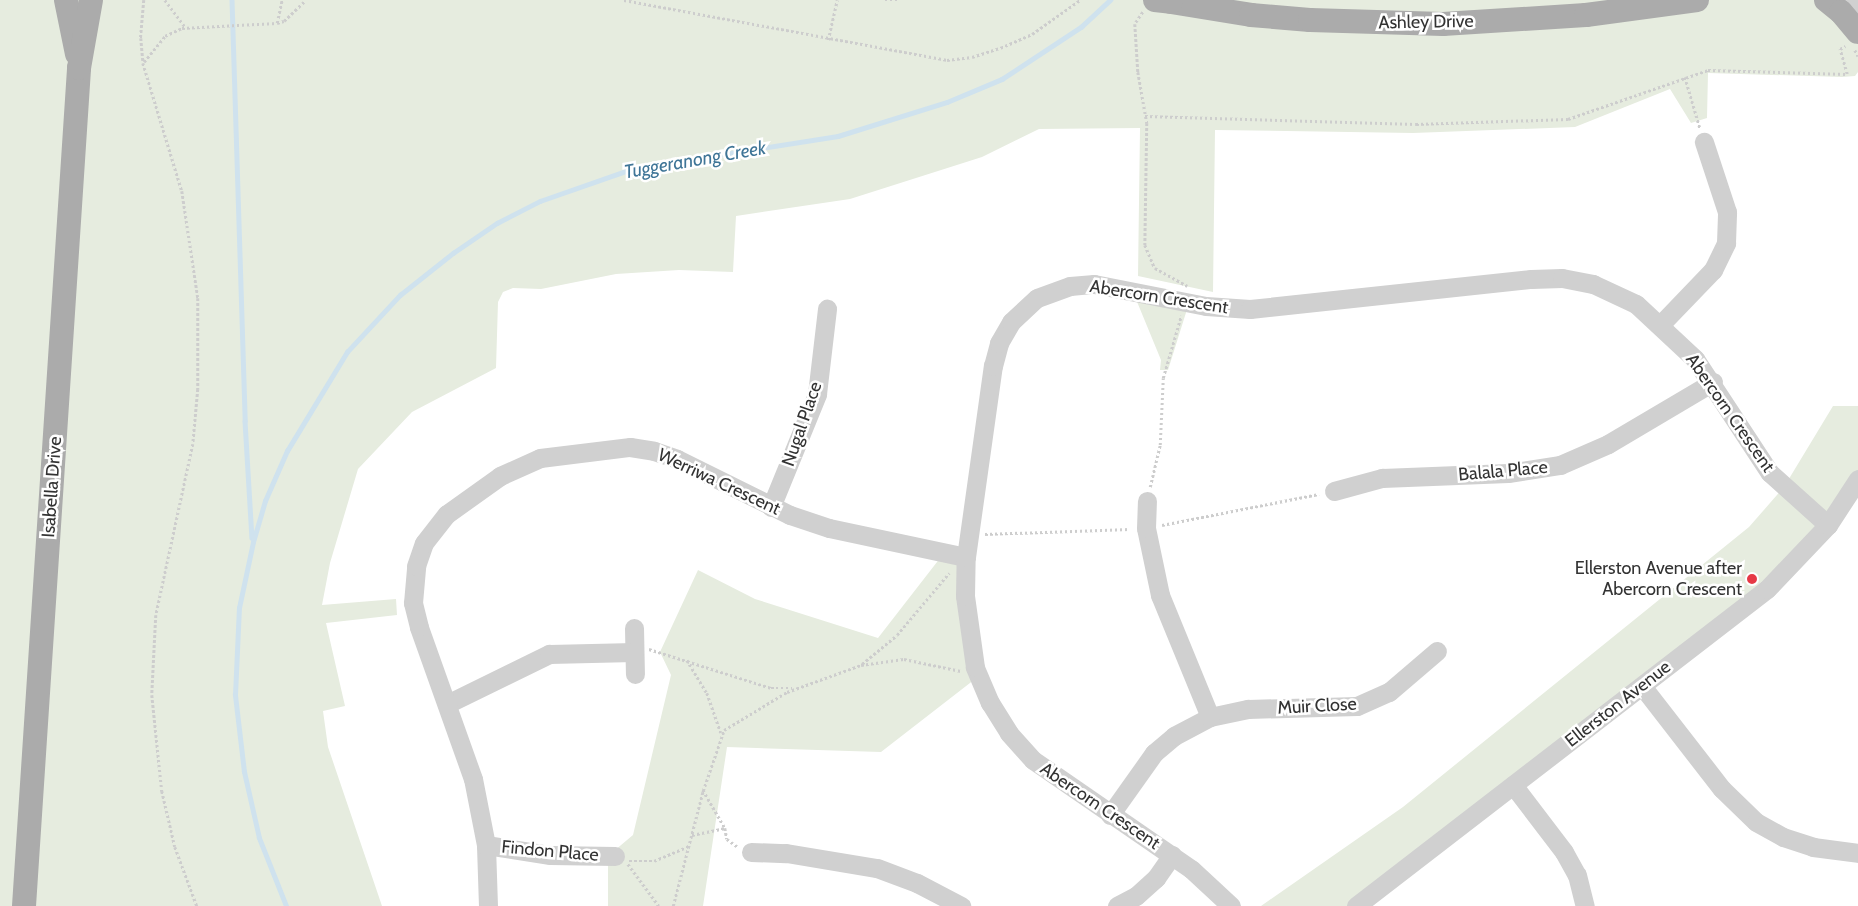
<!DOCTYPE html>
<style>
body{margin:0}
#map{position:relative;width:1858px;height:906px;overflow:hidden;background:#fff;font-family:Cabin,sans-serif}
div>[style]{position:absolute}
.green>*{inset:0;background:#e6ecdf}
.stream>*{height:4.5px;margin:-2.25px;padding:0 2.25px;transform-origin:2.25px;border-radius:2.25px;background:#cfe2ee}
.path>*{height:2.5px;margin-top:-1.25px;transform-origin:0;background:repeating-linear-gradient(90deg,#cdcdcd 0 2.5px,transparent 0 5px)}
.minor>*{height:19px;margin:-9.5px;padding:0 9.5px;transform-origin:9.5px;border-radius:9.5px;background:#d0d0d0}
.major>*{height:24px;margin:-12px;padding:0 12px;transform-origin:12px;border-radius:12px;background:#ababab}
.major-bridge>*{height:24px;margin:-12px;padding:0 12px;transform-origin:12px;border-radius:12px;background:#ababab}
.dots>*{width:14px;height:14px;translate:-50% -50%;box-sizing:border-box;border:2px solid #fff;border-radius:50%}
span{translate:-50% -50%;white-space:nowrap;text-align:center;line-height:1.15;-webkit-text-stroke:5px #fff;paint-order:stroke}
.street-label{font-size:18px;color:#333}
.poi-label{font-size:18px;color:#333}
.right{translate:-100% -50%;text-align:right}
.water-label{font-size:19px;color:#3f7597;font-style:italic}
</style>
<div id="map">
<div class="green">
<div style="clip-path:polygon(0 0,1858px 0,1858px 72px,1855px 76px,1842px 77px,1708px 73px,1707px 118px,1691px 123px,1670px 89px,1575px 127px,1413px 133px,1215px 130px,1213px 292px,1138px 276px,1140px 128px,1039px 129px,982px 157px,850px 199px,736px 216px,733px 272px,679px 270px,616px 274px,541px 289px,513px 288px,503px 292px,498px 302px,496px 368px,412px 412px,358px 469px,330px 563px,322px 605px,396px 599px,397px 615px,326px 623px,345px 706px,323px 711px,328px 747px,382px 906px,0 906px)"></div>
<div style="clip-path:polygon(1133px 292px,1189px 303px,1168px 370px,1160px 370px,1161px 360px)"></div>
<div style="clip-path:polygon(1833px 406px,1858px 406px,1858px 477px,1808px 548px,1355px 906px,1261px 906px,1403px 807px,1749px 527px,1784px 487px)"></div>
<div style="clip-path:polygon(944px 553px,966px 557px,979px 676px,881px 752px,727px 747px,703px 906px,608px 906px,608px 856px,633px 835px,671px 675px,660px 652px,698px 570px,755px 599px,878px 638px)"></div>
</div>
<div class="stream">
<div style="left:232px;top:0;width:421px;rotate:88.2deg"></div>
<div style="left:245px;top:421px;width:117px;rotate:86.6deg"></div>
<div style="left:286px;top:906px;width:73px;rotate:-111.7deg"></div>
<div style="left:259px;top:838px;width:68px;rotate:-102.8deg"></div>
<div style="left:244px;top:772px;width:78px;rotate:-96.7deg"></div>
<div style="left:235px;top:695px;width:87px;rotate:-87.4deg"></div>
<div style="left:239px;top:608px;width:67px;rotate:-78deg"></div>
<div style="left:253px;top:542px;width:43px;rotate:-73.7deg"></div>
<div style="left:265px;top:501px;width:55px;rotate:-66.3deg"></div>
<div style="left:287px;top:451px;width:116px;rotate:-58.8deg"></div>
<div style="left:347px;top:352px;width:78px;rotate:-47.1deg"></div>
<div style="left:400px;top:295px;width:68px;rotate:-38.4deg"></div>
<div style="left:453px;top:253px;width:53px;rotate:-34.3deg"></div>
<div style="left:497px;top:223px;width:48px;rotate:-27.1deg"></div>
<div style="left:540px;top:201px;width:100px;rotate:-19.3deg"></div>
<div style="left:634px;top:168px;width:206px;rotate:-8.9deg"></div>
<div style="left:838px;top:136px;width:114px;rotate:-17.3deg"></div>
<div style="left:947px;top:102px;width:60px;rotate:-22.7deg"></div>
<div style="left:1002px;top:79px;width:95px;rotate:-33.4deg"></div>
<div style="left:1081px;top:27px;width:40px;rotate:-43deg"></div>
</div>
<div class="path">
<div style="left:144px;top:0;width:38px;rotate:95deg"></div>
<div style="left:141px;top:38px;width:25px;rotate:85deg"></div>
<div style="left:143px;top:63px;width:134px;rotate:73.1deg"></div>
<div style="left:182px;top:191px;width:108px;rotate:81.5deg"></div>
<div style="left:198px;top:298px;width:91px;rotate:90deg"></div>
<div style="left:198px;top:389px;width:55px;rotate:95.2deg"></div>
<div style="left:193px;top:444px;width:175px;rotate:102.2deg"></div>
<div style="left:156px;top:615px;width:80px;rotate:92.9deg"></div>
<div style="left:152px;top:695px;width:97px;rotate:84.1deg"></div>
<div style="left:162px;top:791px;width:57px;rotate:76.9deg"></div>
<div style="left:175px;top:847px;width:63px;rotate:69.6deg"></div>
<div style="left:165px;top:0;width:34px;rotate:53deg"></div>
<div style="left:624px;top:0;width:329px;rotate:10.5deg"></div>
<div style="left:947px;top:60px;width:25px;rotate:-7deg"></div>
<div style="left:972px;top:57px;width:35px;rotate:-18deg"></div>
<div style="left:1005px;top:46px;width:30px;rotate:-24deg"></div>
<div style="left:1032px;top:34px;width:59px;rotate:-35.3deg"></div>
<div style="left:885px;top:0;width:13px"></div>
<div style="left:1143px;top:12px;width:14px;rotate:124deg"></div>
<div style="left:1135px;top:24px;width:48px;rotate:86.4deg"></div>
<div style="left:1138px;top:72px;width:52px;rotate:80deg"></div>
<div style="left:1147px;top:123px;width:122px;rotate:90.9deg"></div>
<div style="left:1145px;top:245px;width:25px;rotate:67deg"></div>
<div style="left:1155px;top:268px;width:37px;rotate:29deg"></div>
<div style="left:277px;top:23px;width:24px;rotate:-78deg"></div>
<div style="left:828px;top:40px;width:41px;rotate:-77.3deg"></div>
<div style="left:1855px;top:50px;width:7px;rotate:63deg"></div>
<div style="left:144px;top:62px;width:33px;rotate:-51deg"></div>
<div style="left:165px;top:36px;width:19px;rotate:-25deg"></div>
<div style="left:182px;top:28px;width:95px;rotate:-3deg"></div>
<div style="left:277px;top:23px;width:7px;rotate:-16deg"></div>
<div style="left:284px;top:21px;width:30px;rotate:-44deg"></div>
<div style="left:1685px;top:77px;width:53px;rotate:73.6deg"></div>
<div style="left:1145px;top:116px;width:271px;rotate:1.7deg"></div>
<div style="left:1416px;top:124px;width:152px;rotate:-1.9deg"></div>
<div style="left:1568px;top:119px;width:148px;rotate:-19.3deg"></div>
<div style="left:1708px;top:70px;width:139px;rotate:1.6deg"></div>
<div style="left:1847px;top:74px;width:26px;rotate:-106deg"></div>
<div style="left:1840px;top:49px;width:6px;rotate:-31deg"></div>
<div style="left:1150px;top:487px;width:43px;rotate:-76.6deg"></div>
<div style="left:1160px;top:445px;width:67px;rotate:-87.4deg"></div>
<div style="left:1163px;top:378px;width:65px;rotate:-73.8deg"></div>
<div style="left:1162px;top:525px;width:160px;rotate:-11.2deg"></div>
<div style="left:985px;top:534px;width:145px;rotate:-2deg"></div>
<div style="left:649px;top:649px;width:128px;rotate:17.7deg"></div>
<div style="left:771px;top:688px;width:21px"></div>
<div style="left:687px;top:660px;width:39px;rotate:59deg"></div>
<div style="left:707px;top:693px;width:42px;rotate:70.7deg"></div>
<div style="left:862px;top:664px;width:45px;rotate:-39.6deg"></div>
<div style="left:897px;top:635px;width:81px;rotate:-50deg"></div>
<div style="left:703px;top:790px;width:44px;rotate:59.9deg"></div>
<div style="left:692px;top:835px;width:34px;rotate:-12deg"></div>
<div style="left:725px;top:828px;width:11px;rotate:80deg"></div>
<div style="left:727px;top:839px;width:14px;rotate:36deg"></div>
<div style="left:629px;top:861px;width:25px"></div>
<div style="left:654px;top:861px;width:39px;rotate:-23deg"></div>
<div style="left:628px;top:864px;width:52px;rotate:53.6deg"></div>
<div style="left:673px;top:906px;width:119px;rotate:-75.4deg"></div>
<div style="left:703px;top:791px;width:65px;rotate:-71deg"></div>
<div style="left:724px;top:730px;width:74px;rotate:-31.1deg"></div>
<div style="left:787px;top:692px;width:79px;rotate:-20deg"></div>
<div style="left:861px;top:665px;width:43px;rotate:-7.9deg"></div>
<div style="left:904px;top:659px;width:58px;rotate:11.9deg"></div>
</div>
<div class="minor">
<div style="left:1851px;top:0;width:27px;rotate:75deg"></div>
<div style="left:1661px;top:324px;width:75px;rotate:-46.1deg"></div>
<div style="left:1713px;top:270px;width:30px;rotate:-64deg"></div>
<div style="left:1726px;top:243px;width:31px;rotate:-88deg"></div>
<div style="left:1727px;top:212px;width:74px;rotate:-108.2deg"></div>
<div style="left:1334px;top:491px;width:50px;rotate:-15.2deg"></div>
<div style="left:1382px;top:478px;width:126px;rotate:-2.3deg"></div>
<div style="left:1508px;top:473px;width:53px;rotate:-8.7deg"></div>
<div style="left:1560px;top:465px;width:52px;rotate:-23.6deg"></div>
<div style="left:1608px;top:444px;width:122px;rotate:-30.6deg"></div>
<div style="left:771px;top:507px;width:122px;rotate:-67.8deg"></div>
<div style="left:817px;top:394px;width:86px;rotate:-83.3deg"></div>
<div style="left:634px;top:628px;width:46px;rotate:88.8deg"></div>
<div style="left:1642px;top:686px;width:130px;rotate:52.2deg"></div>
<div style="left:1722px;top:789px;width:47px;rotate:44.1deg"></div>
<div style="left:1756px;top:822px;width:31px;rotate:29deg"></div>
<div style="left:1783px;top:837px;width:32px;rotate:18deg"></div>
<div style="left:1813px;top:847px;width:45px;rotate:7.6deg"></div>
<div style="left:447px;top:704px;width:114px;rotate:-26.1deg"></div>
<div style="left:549px;top:654px;width:85px;rotate:-1.3deg"></div>
<div style="left:1210px;top:717px;width:39px;rotate:-12deg"></div>
<div style="left:1248px;top:709px;width:109px;rotate:-1.6deg"></div>
<div style="left:1357px;top:706px;width:35px;rotate:-24deg"></div>
<div style="left:1389px;top:692px;width:63px;rotate:-40.5deg"></div>
<div style="left:1513px;top:785px;width:84px;rotate:52.7deg"></div>
<div style="left:1564px;top:852px;width:26px;rotate:61deg"></div>
<div style="left:1577px;top:875px;width:32px;rotate:76deg"></div>
<div style="left:1110px;top:815px;width:76px;rotate:-54.6deg"></div>
<div style="left:1154px;top:753px;width:26px;rotate:-40deg"></div>
<div style="left:1174px;top:736px;width:41px;rotate:-27.8deg"></div>
<div style="left:1210px;top:717px;width:132px;rotate:-112.3deg"></div>
<div style="left:1160px;top:595px;width:68px;rotate:-101.8deg"></div>
<div style="left:1146px;top:528px;width:27px;rotate:-88deg"></div>
<div style="left:486px;top:845px;width:65px;rotate:8.9deg"></div>
<div style="left:550px;top:855px;width:65px;rotate:0.9deg"></div>
<div style="left:751px;top:852px;width:35px;rotate:2deg"></div>
<div style="left:786px;top:853px;width:92px;rotate:9.4deg"></div>
<div style="left:877px;top:868px;width:43px;rotate:20.6deg"></div>
<div style="left:917px;top:883px;width:50px;rotate:27.6deg"></div>
<div style="left:488px;top:906px;width:61px;rotate:-91.9deg"></div>
<div style="left:486px;top:845px;width:67px;rotate:-101.1deg"></div>
<div style="left:473px;top:779px;width:161px;rotate:-109.6deg"></div>
<div style="left:419px;top:627px;width:25px;rotate:-104deg"></div>
<div style="left:413px;top:603px;width:37px;rotate:-85deg"></div>
<div style="left:416px;top:566px;width:24px;rotate:-71deg"></div>
<div style="left:424px;top:543px;width:37px;rotate:-52deg"></div>
<div style="left:447px;top:514px;width:65px;rotate:-35.6deg"></div>
<div style="left:500px;top:476px;width:44px;rotate:-24.2deg"></div>
<div style="left:540px;top:458px;width:91px;rotate:-7deg"></div>
<div style="left:630px;top:447px;width:24px;rotate:9deg"></div>
<div style="left:654px;top:451px;width:24px;rotate:19deg"></div>
<div style="left:677px;top:459px;width:126px;rotate:26.4deg"></div>
<div style="left:790px;top:515px;width:41px;rotate:18.4deg"></div>
<div style="left:829px;top:528px;width:140px;rotate:12deg"></div>
<div style="left:1117px;top:906px;width:21px;rotate:-28deg"></div>
<div style="left:1136px;top:896px;width:27px;rotate:-42deg"></div>
<div style="left:1156px;top:878px;width:28px;rotate:-55deg"></div>
<div style="left:1231px;top:906px;width:54px;rotate:-137.2deg"></div>
<div style="left:1191px;top:869px;width:192px;rotate:-145.4deg"></div>
<div style="left:1033px;top:760px;width:36px;rotate:-132deg"></div>
<div style="left:1009px;top:733px;width:36px;rotate:-122deg"></div>
<div style="left:990px;top:703px;width:39px;rotate:-113deg"></div>
<div style="left:975px;top:667px;width:72px;rotate:-98deg"></div>
<div style="left:965px;top:596px;width:39px;rotate:-89deg"></div>
<div style="left:966px;top:557px;width:193px;rotate:-82deg"></div>
<div style="left:993px;top:366px;width:24px;rotate:-75deg"></div>
<div style="left:999px;top:343px;width:24px;rotate:-60deg"></div>
<div style="left:1011px;top:322px;width:35px;rotate:-43deg"></div>
<div style="left:1037px;top:298px;width:35px;rotate:-20deg"></div>
<div style="left:1070px;top:286px;width:24px;rotate:-5deg"></div>
<div style="left:1094px;top:284px;width:114px;rotate:11.1deg"></div>
<div style="left:1206px;top:306px;width:44px;rotate:3.9deg"></div>
<div style="left:1250px;top:309px;width:283px;rotate:-6.1deg"></div>
<div style="left:1531px;top:279px;width:31px;rotate:-2deg"></div>
<div style="left:1562px;top:278px;width:32px;rotate:11deg"></div>
<div style="left:1593px;top:284px;width:47px;rotate:24.9deg"></div>
<div style="left:1636px;top:304px;width:81px;rotate:43deg"></div>
<div style="left:1695px;top:359px;width:136px;rotate:56.7deg"></div>
<div style="left:1770px;top:473px;width:78px;rotate:41.9deg"></div>
<div style="left:1356px;top:906px;width:519px;rotate:-37.64deg"></div>
<div style="left:1767px;top:589px;width:88px;rotate:-46.4deg"></div>
<div style="left:1828px;top:525px;width:55px;rotate:-56.9deg"></div>
</div>
<div class="major">
<div style="left:66px;top:0;width:55px;rotate:78.5deg"></div>
<div style="left:1826px;top:0;width:19px;rotate:39deg"></div>
<div style="left:1841px;top:12px;width:26px;rotate:50deg"></div>
<div style="left:1171px;top:2px;width:81px;rotate:9.2deg"></div>
<div style="left:1251px;top:15px;width:59px;rotate:4.8deg"></div>
<div style="left:1310px;top:20px;width:133px;rotate:1.7deg"></div>
<div style="left:1443px;top:24px;width:143px;rotate:-3.6deg"></div>
<div style="left:1586px;top:15px;width:112px;rotate:-7.7deg"></div>
<div style="left:24px;top:906px;width:840px;rotate:-86.24deg"></div>
<div style="left:79px;top:68px;width:69px;rotate:-80deg"></div>
</div>
<div class="major-bridge">
<div style="left:1155px;top:0;width:16px;rotate:7deg"></div>
</div>
<div class="dots">
<div style="left:1752px;top:579px;background:#e63946"></div>
</div>
<div class="street-label">
<span style="left:1426px;top:22px;rotate:-1deg">Ashley Drive</span>
<span style="left:1159px;top:297px;rotate:9deg">Abercorn Crescent</span>
<span style="left:1730px;top:413px;rotate:55deg">Abercorn Crescent</span>
<span style="left:802px;top:424px;rotate:-71deg">Nugal Place</span>
<span style="left:1503px;top:471px;rotate:-5deg">Balala Place</span>
<span style="left:719px;top:482px;rotate:25deg">Werriwa Crescent</span>
<span style="left:52px;top:487px;rotate:-86deg">Isabella Drive</span>
<span style="left:1618px;top:704px;rotate:-38deg">Ellerston Avenue</span>
<span style="left:1317px;top:706px;rotate:-3deg">Muir Close</span>
<span style="left:1100px;top:806px;rotate:34deg">Abercorn Crescent</span>
<span style="left:550px;top:851px;rotate:5deg">Findon Place</span>
</div>
<div class="poi-label">
<span class="right" style="left:1742px;top:579px">Ellerston Avenue after<br>Abercorn Crescent</span>
</div>
<div class="water-label">
<span style="left:695px;top:160px;rotate:-10deg">Tuggeranong Creek</span>
</div>
</div>
